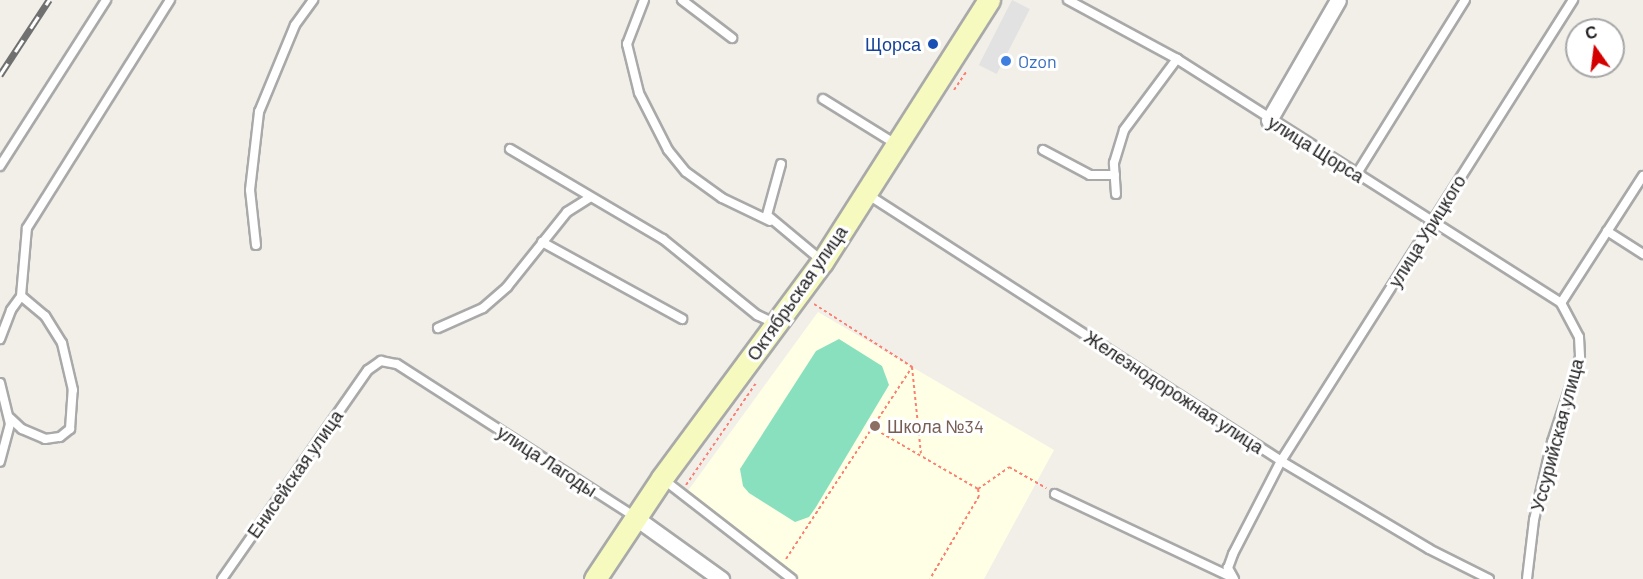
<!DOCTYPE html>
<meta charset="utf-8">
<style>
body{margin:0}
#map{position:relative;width:1643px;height:579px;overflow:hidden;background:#f2efe9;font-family:Barlow,sans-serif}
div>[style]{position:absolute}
.education>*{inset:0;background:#ffffe5}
.pitch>*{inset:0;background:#88e0be}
.parking>*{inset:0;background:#e2e2e2;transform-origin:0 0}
.path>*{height:2px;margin-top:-1px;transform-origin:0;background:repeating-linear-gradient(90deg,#fa8072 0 3px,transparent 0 6px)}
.roads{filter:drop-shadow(2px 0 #a9a9a9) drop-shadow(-2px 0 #a9a9a9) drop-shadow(0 2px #a9a9a9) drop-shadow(0 -2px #a9a9a9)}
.lane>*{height:8px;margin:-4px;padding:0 4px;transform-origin:4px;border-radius:4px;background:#fff}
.street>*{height:15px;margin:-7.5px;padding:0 7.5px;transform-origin:7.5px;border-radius:7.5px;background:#fff}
.secondary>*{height:21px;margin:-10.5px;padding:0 10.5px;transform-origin:10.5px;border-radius:10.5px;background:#f7fabf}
.rail>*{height:7px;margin-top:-3.5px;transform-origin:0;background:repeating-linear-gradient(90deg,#fff 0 14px,#707070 0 28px);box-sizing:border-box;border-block:2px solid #707070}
.dots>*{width:16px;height:16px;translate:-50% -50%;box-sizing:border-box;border:3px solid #fff;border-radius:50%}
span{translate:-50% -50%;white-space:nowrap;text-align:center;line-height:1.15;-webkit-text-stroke:6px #fff;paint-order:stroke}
.transit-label{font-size:18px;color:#164399}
.right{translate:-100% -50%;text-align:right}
.shop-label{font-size:18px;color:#366cbe}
.left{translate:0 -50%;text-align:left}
.street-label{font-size:18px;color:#222}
.education-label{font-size:18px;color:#785e54}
.north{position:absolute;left:1565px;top:18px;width:60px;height:60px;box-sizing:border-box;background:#fff;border:2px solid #a7a7a7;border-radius:50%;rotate:346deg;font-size:16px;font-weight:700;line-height:24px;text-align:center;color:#222}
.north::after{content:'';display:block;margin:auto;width:21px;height:27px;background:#d40000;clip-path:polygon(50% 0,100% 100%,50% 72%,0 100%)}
</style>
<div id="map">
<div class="education">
<div style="clip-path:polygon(818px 312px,1054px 450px,984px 579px,792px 579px,687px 492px)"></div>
</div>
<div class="pitch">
<div style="clip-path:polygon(839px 339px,882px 366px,889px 385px,816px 507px,809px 517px,795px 522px,749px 493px,743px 486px,740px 469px,816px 351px)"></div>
</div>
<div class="parking">
<div style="left:1012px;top:0;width:20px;height:73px;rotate:27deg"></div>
</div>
<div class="path">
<div style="left:954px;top:90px;width:23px;rotate:-56deg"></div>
<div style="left:814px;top:304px;width:117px;rotate:32.7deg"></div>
<div style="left:912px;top:367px;width:87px;rotate:84.1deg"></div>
<div style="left:871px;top:427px;width:124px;rotate:30.1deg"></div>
<div style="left:978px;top:489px;width:7px;rotate:82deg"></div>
<div style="left:979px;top:496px;width:96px;rotate:120.6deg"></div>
<div style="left:686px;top:485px;width:124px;rotate:-55.5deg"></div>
<div style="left:978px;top:489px;width:38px;rotate:-35deg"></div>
<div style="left:1009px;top:467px;width:43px;rotate:29.6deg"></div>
<div style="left:786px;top:559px;width:230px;rotate:-56.7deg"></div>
</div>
<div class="roads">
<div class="lane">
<div style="left:644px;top:0;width:47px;rotate:111.1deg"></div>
<div style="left:627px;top:44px;width:50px;rotate:76.2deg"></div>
<div style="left:639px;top:93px;width:64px;rotate:63deg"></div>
<div style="left:668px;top:150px;width:28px;rotate:51deg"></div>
<div style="left:686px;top:172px;width:44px;rotate:35.8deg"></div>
<div style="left:722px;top:198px;width:53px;rotate:25.6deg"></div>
<div style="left:682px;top:0;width:63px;rotate:37.2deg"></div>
<div style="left:1068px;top:0;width:124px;rotate:28.4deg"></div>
<div style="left:1177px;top:59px;width:455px;rotate:32.4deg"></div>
<div style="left:1561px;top:303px;width:38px;rotate:62deg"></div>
<div style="left:1579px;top:337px;width:20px;rotate:87deg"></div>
<div style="left:1580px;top:357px;width:89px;rotate:108.2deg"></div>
<div style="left:1552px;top:442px;width:80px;rotate:103deg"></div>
<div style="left:1534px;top:520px;width:59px;rotate:96.8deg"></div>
<div style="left:823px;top:99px;width:86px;rotate:31.7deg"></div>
<div style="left:510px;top:149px;width:178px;rotate:30.5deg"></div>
<div style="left:663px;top:239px;width:121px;rotate:39deg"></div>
<div style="left:757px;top:315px;width:21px;rotate:25deg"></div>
<div style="left:1043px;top:150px;width:53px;rotate:28deg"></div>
<div style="left:1090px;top:175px;width:25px"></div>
<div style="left:781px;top:164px;width:53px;rotate:105.4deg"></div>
<div style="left:767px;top:215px;width:70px;rotate:39.8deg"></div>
<div style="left:0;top:166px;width:197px;rotate:-57.4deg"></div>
<div style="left:1356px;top:175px;width:206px;rotate:-58.1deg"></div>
<div style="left:867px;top:194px;width:493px;rotate:32.8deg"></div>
<div style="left:1281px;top:461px;width:172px;rotate:30.7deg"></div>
<div style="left:1429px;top:549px;width:67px;rotate:26.6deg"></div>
<div style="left:1116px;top:194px;width:31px;rotate:-94deg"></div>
<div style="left:1114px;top:163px;width:34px;rotate:-73deg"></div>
<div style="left:1124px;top:130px;width:89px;rotate:-53.3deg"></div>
<div style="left:1607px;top:231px;width:43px;rotate:32.6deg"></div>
<div style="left:542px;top:242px;width:160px;rotate:28.8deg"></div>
<div style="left:256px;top:245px;width:55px;rotate:-96.2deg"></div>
<div style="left:250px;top:190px;width:79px;rotate:-83.4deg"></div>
<div style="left:259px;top:112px;width:94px;rotate:-67.5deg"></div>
<div style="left:295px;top:25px;width:31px;rotate:-54deg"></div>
<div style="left:1561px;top:303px;width:151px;rotate:-57.2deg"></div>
<div style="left:438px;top:328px;width:49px;rotate:-24deg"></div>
<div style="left:483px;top:308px;width:32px;rotate:-41deg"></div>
<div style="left:507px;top:287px;width:96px;rotate:-51.3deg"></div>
<div style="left:567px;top:212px;width:26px;rotate:-32deg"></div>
<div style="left:0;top:339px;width:31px;rotate:-69deg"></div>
<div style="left:11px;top:310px;width:17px;rotate:-54deg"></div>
<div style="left:0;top:383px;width:42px;rotate:76.3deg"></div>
<div style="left:10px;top:424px;width:39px;rotate:105deg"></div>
<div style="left:10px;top:418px;width:16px;rotate:43deg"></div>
<div style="left:22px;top:429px;width:25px;rotate:23deg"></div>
<div style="left:45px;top:439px;width:15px;rotate:-8deg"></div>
<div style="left:60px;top:437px;width:13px;rotate:-39deg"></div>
<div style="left:70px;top:429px;width:39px;rotate:-86deg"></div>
<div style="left:73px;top:390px;width:48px;rotate:-103.2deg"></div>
<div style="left:62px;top:343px;width:32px;rotate:-122deg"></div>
<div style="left:45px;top:316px;width:31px;rotate:-140deg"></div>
<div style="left:21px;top:296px;width:68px;rotate:-85deg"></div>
<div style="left:27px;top:228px;width:269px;rotate:-57.9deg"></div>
<div style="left:663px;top:479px;width:163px;rotate:37.8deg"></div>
<div style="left:1055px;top:494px;width:195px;rotate:25.2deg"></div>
<div style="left:222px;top:579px;width:255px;rotate:-55.1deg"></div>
<div style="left:368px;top:370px;width:16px;rotate:-35deg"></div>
<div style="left:381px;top:361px;width:16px;rotate:11deg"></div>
<div style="left:397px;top:364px;width:283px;rotate:32.7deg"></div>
<div style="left:1234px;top:579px;width:13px;rotate:-119deg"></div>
<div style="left:1228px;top:568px;width:15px;rotate:-70deg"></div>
<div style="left:1233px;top:554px;width:105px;rotate:-62.7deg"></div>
<div style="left:1281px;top:461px;width:546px;rotate:-57.65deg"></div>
</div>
<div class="street">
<div style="left:1269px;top:120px;width:138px;rotate:-60.1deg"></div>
<div style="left:636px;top:518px;width:105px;rotate:35.7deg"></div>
</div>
<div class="secondary">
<div style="left:595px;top:579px;width:121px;rotate:-56.4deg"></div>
<div style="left:662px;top:478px;width:269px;rotate:-53.5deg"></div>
<div style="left:822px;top:262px;width:311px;rotate:-57.5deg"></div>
</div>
</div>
<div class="rail">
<div style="left:0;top:75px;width:90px;rotate:-56.8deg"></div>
</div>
<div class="dots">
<div style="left:933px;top:44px;background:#1a4fb4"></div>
<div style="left:1006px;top:61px;background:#3f7fe0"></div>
<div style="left:875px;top:426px;background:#8d6e63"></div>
</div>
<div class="transit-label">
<span class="right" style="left:921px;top:44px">Щорса</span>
</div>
<div class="shop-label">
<span class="left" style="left:1018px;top:61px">Ozon</span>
</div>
<div class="street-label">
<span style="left:1316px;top:149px;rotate:32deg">улица Щорса</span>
<span style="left:1427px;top:231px;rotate:-58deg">улица Урицкого</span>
<span style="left:797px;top:293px;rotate:-55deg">Октябрьская улица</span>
<span style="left:1174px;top:392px;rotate:33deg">Железнодорожная улица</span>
<span style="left:1557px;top:435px;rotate:-75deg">Уссурийская улица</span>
<span style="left:547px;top:461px;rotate:33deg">улица Лагоды</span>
<span style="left:295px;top:474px;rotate:-55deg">Енисейская улица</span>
</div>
<div class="education-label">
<span class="left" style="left:887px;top:426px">Школа №34</span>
</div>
<div class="north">С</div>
</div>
